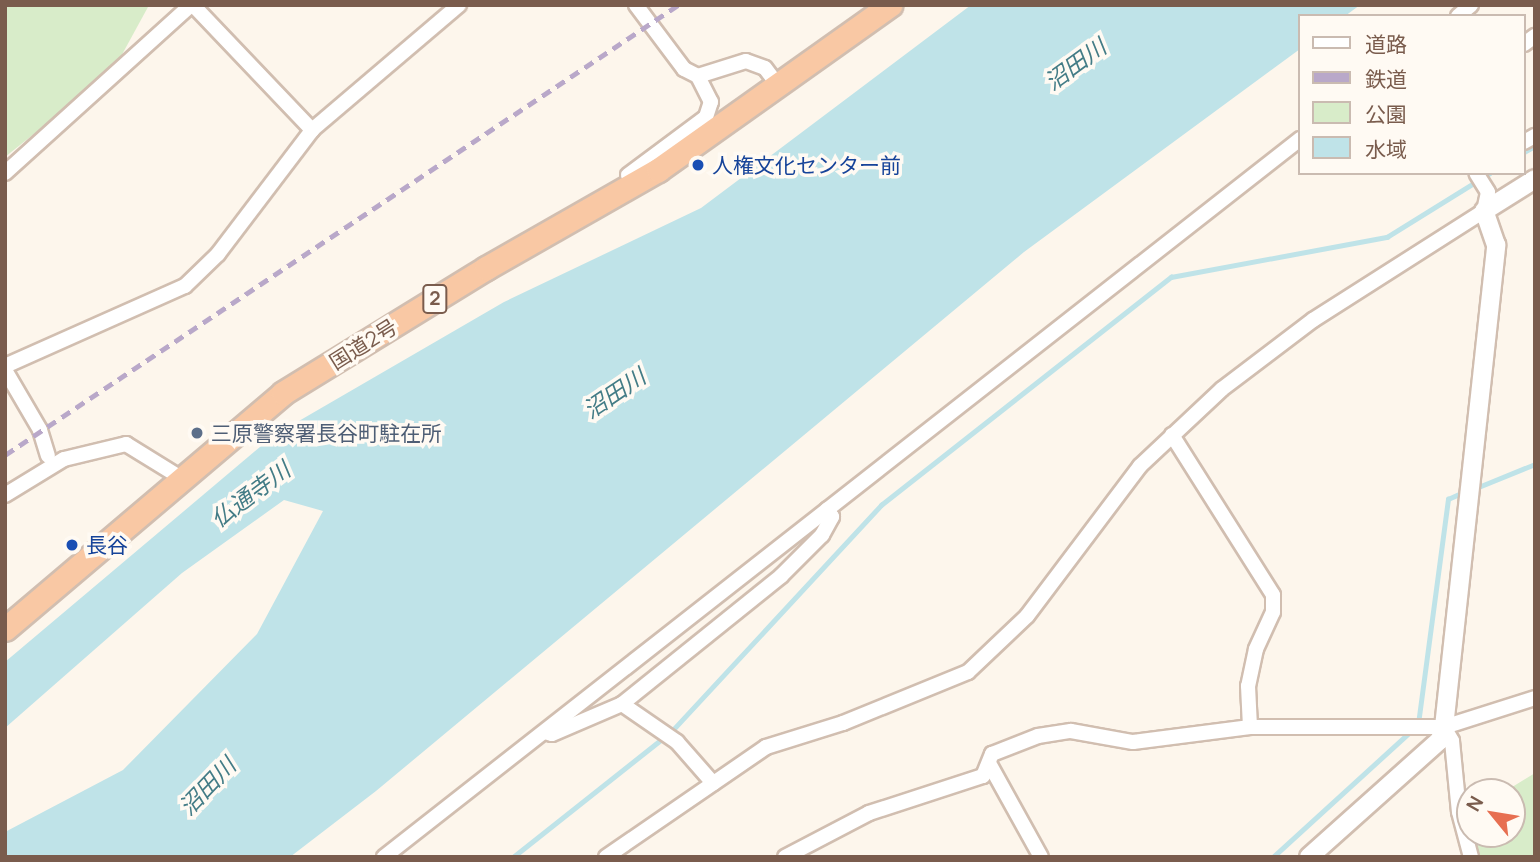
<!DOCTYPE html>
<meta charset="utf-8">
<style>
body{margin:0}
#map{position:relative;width:1540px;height:862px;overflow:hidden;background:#fdf6ec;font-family:Manrope,"Noto Sans JP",sans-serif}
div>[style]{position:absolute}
.green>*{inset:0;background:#d8ecc9}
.water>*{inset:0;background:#bfe3e8}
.stream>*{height:4.5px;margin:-2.25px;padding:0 2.25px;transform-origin:2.25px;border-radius:2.25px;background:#bfe3e8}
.roads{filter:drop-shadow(2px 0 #d1beb0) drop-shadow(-2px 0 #d1beb0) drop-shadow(0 2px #d1beb0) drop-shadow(0 -2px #d1beb0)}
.minor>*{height:14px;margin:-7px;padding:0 7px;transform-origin:7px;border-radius:7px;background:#fff}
.tertiary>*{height:18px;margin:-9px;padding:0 9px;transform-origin:9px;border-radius:9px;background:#fff}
.trunk>*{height:23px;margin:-11.5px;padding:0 11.5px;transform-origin:11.5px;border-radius:11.5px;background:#f9c8a4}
.rail>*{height:4.5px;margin-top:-2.25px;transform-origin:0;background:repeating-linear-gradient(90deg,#b9a8c9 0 10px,transparent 0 17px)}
.dots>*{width:19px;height:19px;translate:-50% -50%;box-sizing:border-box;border:4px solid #fffaf3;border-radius:50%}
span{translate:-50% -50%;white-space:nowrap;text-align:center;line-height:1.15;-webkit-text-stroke:7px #fffaf3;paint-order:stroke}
.shield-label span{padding:2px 5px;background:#fffaf3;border:2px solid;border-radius:5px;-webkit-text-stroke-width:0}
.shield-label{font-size:19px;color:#7a5c4d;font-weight:700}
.transit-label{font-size:21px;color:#164399}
.left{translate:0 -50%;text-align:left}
.street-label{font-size:21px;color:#7a5c4d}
.service-label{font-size:21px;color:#4e5e75}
.water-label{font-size:23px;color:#437c86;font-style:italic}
.frame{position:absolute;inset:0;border:7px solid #7a5c4d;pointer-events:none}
.legend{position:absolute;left:1298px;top:14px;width:228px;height:161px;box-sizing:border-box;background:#fffaf3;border:2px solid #cabbb1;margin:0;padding:9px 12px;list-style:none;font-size:21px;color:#7a5c4d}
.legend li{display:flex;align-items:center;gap:14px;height:35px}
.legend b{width:35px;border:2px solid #cabbb1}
.north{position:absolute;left:1456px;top:778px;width:70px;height:70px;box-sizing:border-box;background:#fffaf3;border:2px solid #cabbb1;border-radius:50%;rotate:300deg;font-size:19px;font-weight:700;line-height:28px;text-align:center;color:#7a5c4d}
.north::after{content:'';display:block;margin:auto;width:24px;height:32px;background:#e76f51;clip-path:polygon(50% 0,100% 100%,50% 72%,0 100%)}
</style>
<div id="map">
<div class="green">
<div style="clip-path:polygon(5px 5px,148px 7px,113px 71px,5px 157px)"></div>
<div style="clip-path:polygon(1535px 773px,1535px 857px,1464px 857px,1453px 823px,1470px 813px,1470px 834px,1512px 834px,1512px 792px,1504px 792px)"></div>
</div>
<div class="water">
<div style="clip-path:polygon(971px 5px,1360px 5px,1345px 16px,1300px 16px,1300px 49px,1024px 252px,376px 791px,290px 857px,5px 857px,5px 832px,123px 770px,257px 634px,323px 511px,284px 500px,182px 573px,5px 728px,5px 662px,273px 436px,504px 302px,701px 208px)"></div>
</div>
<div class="stream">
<div style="left:1524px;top:152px;width:13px;rotate:-29deg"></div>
<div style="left:1476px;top:488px;width:64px;rotate:-22.1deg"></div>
<div style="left:1418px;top:724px;width:227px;rotate:-82.4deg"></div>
<div style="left:1448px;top:499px;width:17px;rotate:-24deg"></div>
<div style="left:670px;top:733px;width:311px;rotate:-47.2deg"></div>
<div style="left:881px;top:505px;width:369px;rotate:-38.2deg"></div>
<div style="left:1171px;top:277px;width:220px;rotate:-10.5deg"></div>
<div style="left:1387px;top:237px;width:121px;rotate:-31.9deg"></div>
<div style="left:513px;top:857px;width:191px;rotate:-38.4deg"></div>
<div style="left:1273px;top:857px;width:188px;rotate:-42.4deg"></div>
</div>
<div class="roads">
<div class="minor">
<div style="left:193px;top:5px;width:173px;rotate:46.4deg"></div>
<div style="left:636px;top:5px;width:80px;rotate:53.1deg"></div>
<div style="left:684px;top:69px;width:16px;rotate:27deg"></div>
<div style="left:698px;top:76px;width:50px;rotate:-17.4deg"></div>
<div style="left:746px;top:61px;width:20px;rotate:20deg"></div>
<div style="left:765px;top:68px;width:21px;rotate:53deg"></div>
<div style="left:1458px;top:16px;width:17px;rotate:-40deg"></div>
<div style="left:1524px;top:44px;width:14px;rotate:-36deg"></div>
<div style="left:1524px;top:142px;width:13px;rotate:-29deg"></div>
<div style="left:5px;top:173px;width:251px;rotate:-42.1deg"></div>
<div style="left:628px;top:175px;width:97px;rotate:-36.6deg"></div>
<div style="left:706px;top:117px;width:16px;rotate:-72deg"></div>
<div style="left:711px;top:102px;width:29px;rotate:-117deg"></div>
<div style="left:5px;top:366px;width:197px;rotate:-24deg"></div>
<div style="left:185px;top:286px;width:46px;rotate:-44.1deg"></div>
<div style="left:218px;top:254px;width:156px;rotate:-52.8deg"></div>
<div style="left:312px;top:130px;width:193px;rotate:-40.4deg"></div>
<div style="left:5px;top:370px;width:69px;rotate:59.7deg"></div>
<div style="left:40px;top:430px;width:27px;rotate:73deg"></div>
<div style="left:1172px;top:435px;width:189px;rotate:57.7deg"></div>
<div style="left:1273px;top:595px;width:17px;rotate:90deg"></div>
<div style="left:1273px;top:612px;width:41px;rotate:114.7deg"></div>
<div style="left:1256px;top:649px;width:38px;rotate:102deg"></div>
<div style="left:1248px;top:686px;width:41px;rotate:87.2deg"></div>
<div style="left:5px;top:495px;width:69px;rotate:-31.4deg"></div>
<div style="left:64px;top:459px;width:64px;rotate:-13.6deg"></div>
<div style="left:126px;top:444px;width:65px;rotate:31.7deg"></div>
<div style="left:622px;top:704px;width:67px;rotate:34.6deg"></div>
<div style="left:677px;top:742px;width:55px;rotate:48.7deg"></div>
<div style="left:1444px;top:727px;width:16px;rotate:60deg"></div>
<div style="left:1452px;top:741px;width:71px;rotate:84.4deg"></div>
<div style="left:1459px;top:812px;width:47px;rotate:75.1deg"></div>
<div style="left:545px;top:732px;width:7px;rotate:16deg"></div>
<div style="left:552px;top:734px;width:76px;rotate:-23.2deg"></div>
<div style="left:622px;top:704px;width:204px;rotate:-38.8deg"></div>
<div style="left:781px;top:576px;width:58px;rotate:-45deg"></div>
<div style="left:822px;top:535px;width:21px;rotate:-61deg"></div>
<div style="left:832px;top:517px;width:9px;rotate:-122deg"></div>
<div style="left:990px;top:765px;width:105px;rotate:61deg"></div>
<div style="left:384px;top:857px;width:1164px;rotate:-38.09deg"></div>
<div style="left:606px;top:857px;width:194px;rotate:-34.5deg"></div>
<div style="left:766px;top:747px;width:81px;rotate:-17.3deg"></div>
<div style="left:843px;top:723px;width:135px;rotate:-22.2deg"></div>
<div style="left:968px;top:672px;width:81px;rotate:-43.5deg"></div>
<div style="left:1027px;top:616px;width:188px;rotate:-53deg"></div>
<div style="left:1140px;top:466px;width:112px;rotate:-43.2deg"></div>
<div style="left:1222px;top:389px;width:114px;rotate:-37.2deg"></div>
<div style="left:1313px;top:320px;width:203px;rotate:-32.5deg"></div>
<div style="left:1484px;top:211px;width:19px;rotate:-78deg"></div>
<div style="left:1488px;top:192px;width:22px;rotate:-122deg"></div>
<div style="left:785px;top:857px;width:95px;rotate:-27.6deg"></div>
<div style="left:869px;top:813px;width:120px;rotate:-18deg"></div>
<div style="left:983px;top:776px;width:24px;rotate:-68deg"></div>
<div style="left:992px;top:754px;width:49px;rotate:-21.4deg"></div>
<div style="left:1038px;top:736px;width:33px;rotate:-9deg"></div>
<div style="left:1071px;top:731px;width:63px;rotate:10.1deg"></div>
<div style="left:1133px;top:742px;width:118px;rotate:-7.3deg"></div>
<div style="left:1250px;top:727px;width:194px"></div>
<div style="left:1444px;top:727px;width:96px;rotate:-17.7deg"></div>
</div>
<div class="tertiary">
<div style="left:1309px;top:857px;width:176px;rotate:-41.8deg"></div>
<div style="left:1440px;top:740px;width:14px;rotate:-73deg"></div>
<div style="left:1444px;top:727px;width:485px;rotate:-83.8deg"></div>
<div style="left:1496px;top:245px;width:36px;rotate:-109deg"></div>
<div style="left:1484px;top:211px;width:60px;rotate:-32.1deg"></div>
</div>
<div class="trunk">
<div style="left:5px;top:629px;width:365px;rotate:-40.3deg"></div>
<div style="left:283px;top:393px;width:238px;rotate:-31.6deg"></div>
<div style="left:486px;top:268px;width:198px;rotate:-29.7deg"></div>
<div style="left:658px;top:170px;width:285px;rotate:-35.4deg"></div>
</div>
</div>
<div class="rail">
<div style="left:5px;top:455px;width:810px;rotate:-33.77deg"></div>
</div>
<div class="dots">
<div style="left:698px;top:165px;background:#1a4fb4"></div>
<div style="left:197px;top:433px;background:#5c6f8a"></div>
<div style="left:72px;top:545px;background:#1a4fb4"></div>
</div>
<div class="shield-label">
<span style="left:435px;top:299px">2</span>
</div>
<div class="transit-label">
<span class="left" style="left:712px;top:165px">人権文化センター前</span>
<span class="left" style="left:86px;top:545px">長谷</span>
</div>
<div class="street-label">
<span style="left:363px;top:344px;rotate:-32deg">国道2号</span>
</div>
<div class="service-label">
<span class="left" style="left:211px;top:433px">三原警察署長谷町駐在所</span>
</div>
<div class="water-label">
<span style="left:1075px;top:64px;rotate:-36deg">沼田川</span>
<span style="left:614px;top:393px;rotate:-34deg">沼田川</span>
<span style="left:250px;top:494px;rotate:-37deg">仏通寺川</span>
<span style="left:207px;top:786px;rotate:-46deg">沼田川</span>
</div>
<div class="frame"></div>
<ul class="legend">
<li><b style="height:9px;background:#fff"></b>道路</li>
<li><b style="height:9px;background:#b9a8c9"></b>鉄道</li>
<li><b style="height:19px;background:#d8ecc9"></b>公園</li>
<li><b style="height:19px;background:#bfe3e8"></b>水域</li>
</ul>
<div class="north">N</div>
</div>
